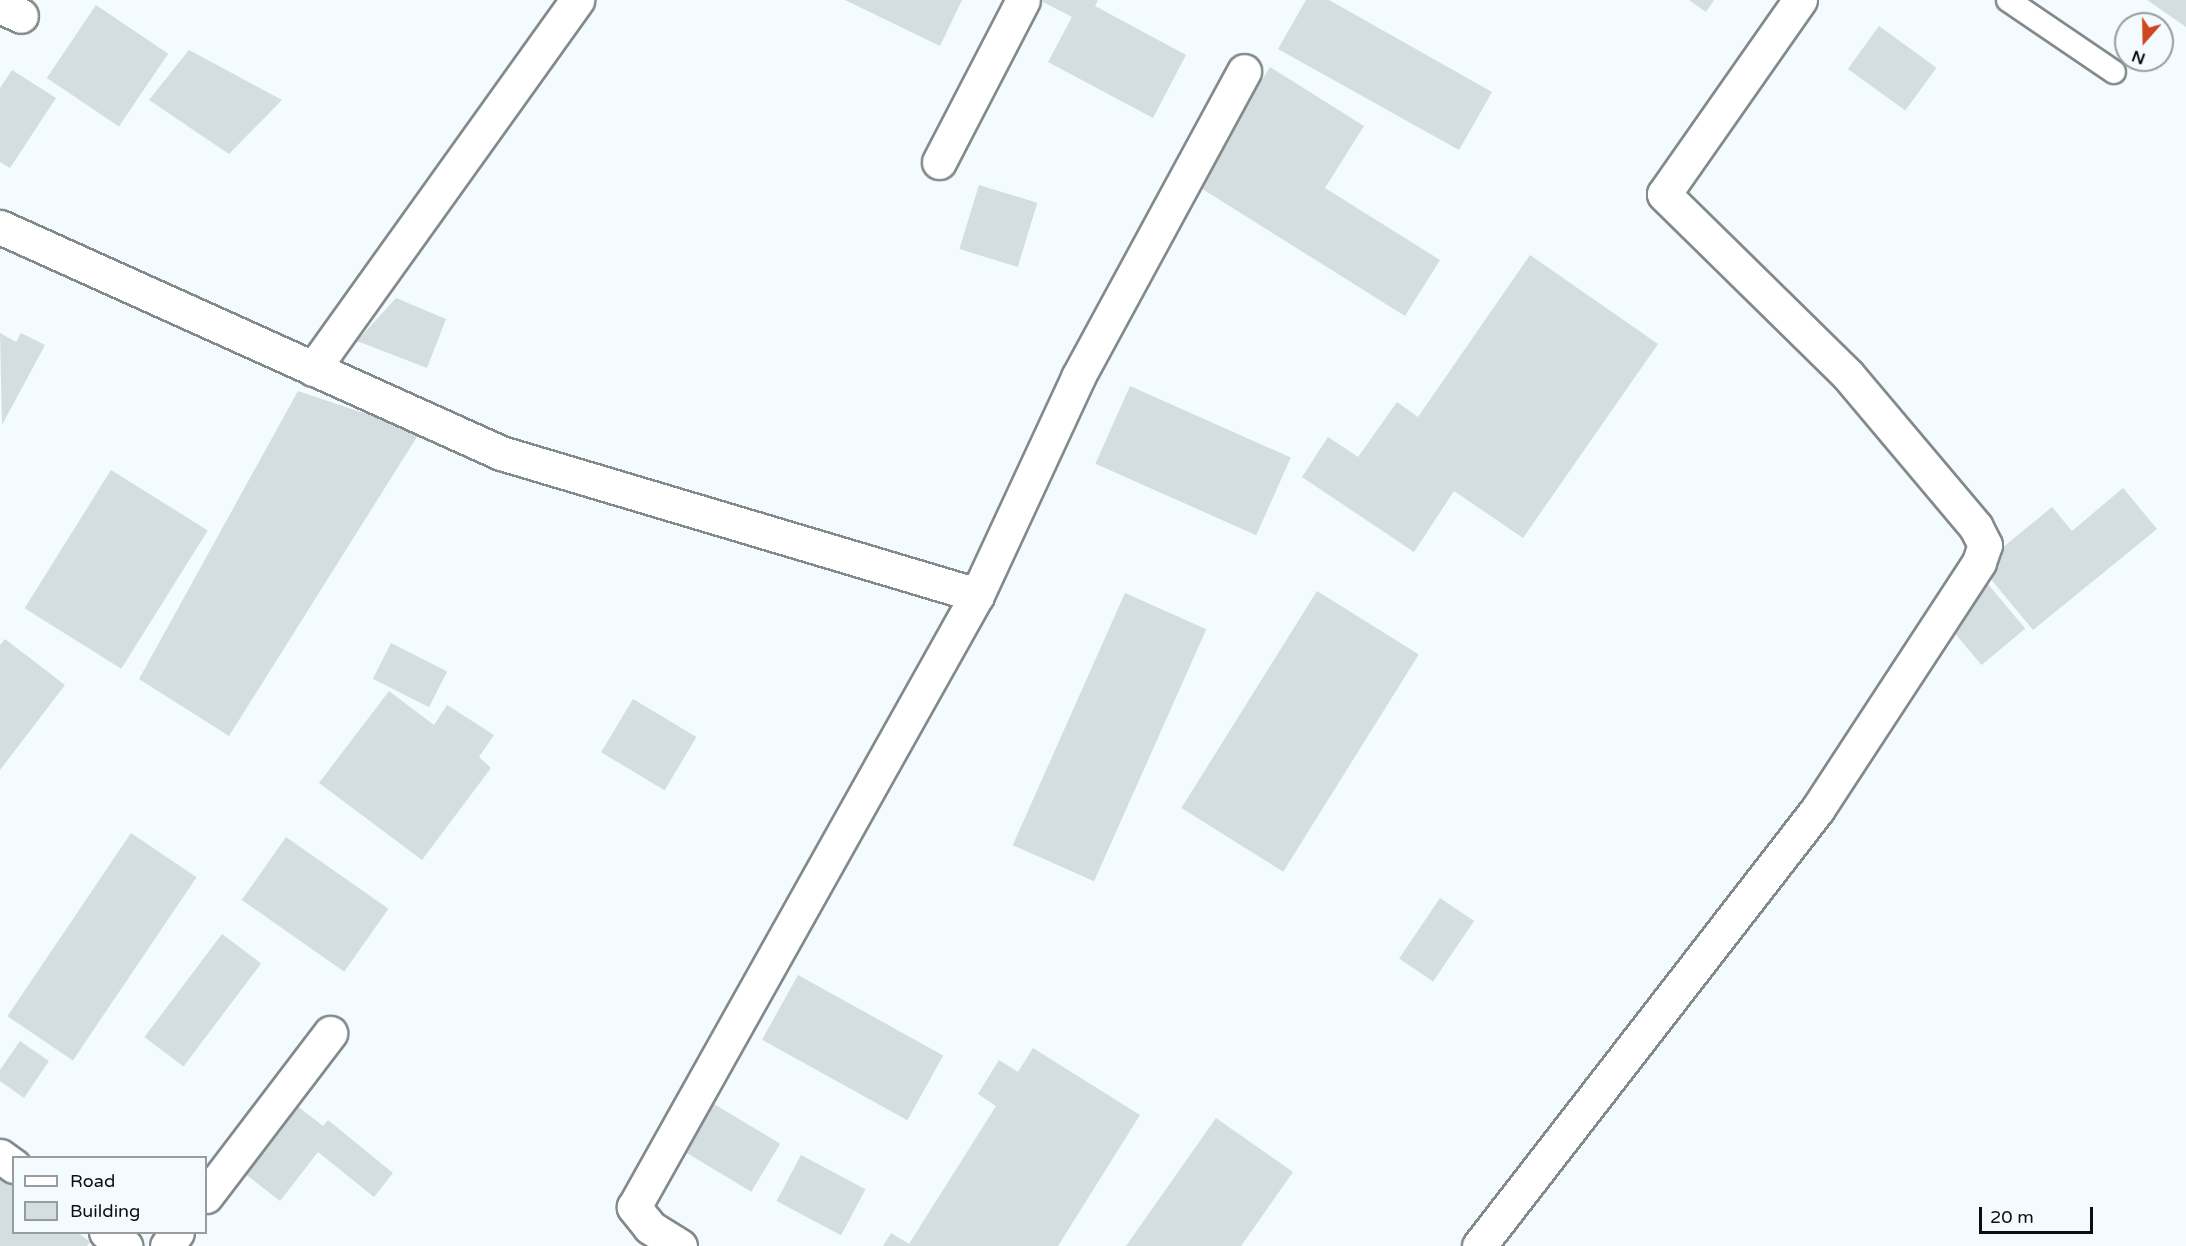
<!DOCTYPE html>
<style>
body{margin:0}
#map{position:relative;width:2186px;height:1246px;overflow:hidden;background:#f3fbfe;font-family:"Varela Round",sans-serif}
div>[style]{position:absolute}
.building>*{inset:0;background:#d4dddf;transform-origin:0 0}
.roads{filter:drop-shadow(2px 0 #838a8c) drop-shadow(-2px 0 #838a8c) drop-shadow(0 2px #838a8c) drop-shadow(0 -2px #838a8c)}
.service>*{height:22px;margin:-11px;padding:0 11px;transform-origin:11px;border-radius:11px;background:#fff}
.minor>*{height:33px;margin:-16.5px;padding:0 16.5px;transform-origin:16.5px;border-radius:16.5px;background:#fff}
span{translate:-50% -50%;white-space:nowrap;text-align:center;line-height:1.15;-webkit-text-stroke:6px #f3fbfe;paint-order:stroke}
.legend{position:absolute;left:12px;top:1156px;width:195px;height:78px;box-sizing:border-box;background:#f3fbfe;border:2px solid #979c9e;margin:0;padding:8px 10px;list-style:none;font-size:18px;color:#0c0e0f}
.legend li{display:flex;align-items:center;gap:12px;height:30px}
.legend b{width:30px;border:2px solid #979c9e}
.north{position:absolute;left:2114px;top:12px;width:60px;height:60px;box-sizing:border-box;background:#f3fbfe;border:2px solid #979c9e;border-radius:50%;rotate:200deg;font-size:16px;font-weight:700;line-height:24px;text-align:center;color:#0c0e0f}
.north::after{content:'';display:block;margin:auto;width:21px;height:27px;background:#ce451e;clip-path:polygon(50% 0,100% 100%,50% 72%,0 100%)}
.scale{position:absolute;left:1979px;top:1207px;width:114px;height:27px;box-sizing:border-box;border:3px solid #0c0e0f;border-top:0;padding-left:8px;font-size:18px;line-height:21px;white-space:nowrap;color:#0c0e0f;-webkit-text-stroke:4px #f3fbfe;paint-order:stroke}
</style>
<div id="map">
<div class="building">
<div style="clip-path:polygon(845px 0,962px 0,940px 46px)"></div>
<div style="clip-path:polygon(1039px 0,1098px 0,1095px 6px,1186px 55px,1153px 118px,1048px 62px,1072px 17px)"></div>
<div style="clip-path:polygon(1306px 0,1329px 0,1492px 92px,1459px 150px,1278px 49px)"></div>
<div style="clip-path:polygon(1689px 0,1714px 0,1706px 12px)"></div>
<div style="clip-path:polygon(2147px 0,2186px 0,2186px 27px)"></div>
<div style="left:96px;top:5px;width:87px;height:88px;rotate:34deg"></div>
<div style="left:1879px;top:26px;width:71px;height:53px;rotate:36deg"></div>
<div style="clip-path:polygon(189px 50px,282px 100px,229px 154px,149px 100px)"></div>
<div style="clip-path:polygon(1270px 67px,1364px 126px,1325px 188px,1440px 260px,1405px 316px,1196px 185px)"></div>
<div style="clip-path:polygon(12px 70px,56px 98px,10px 168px,0 162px,0 88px)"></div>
<div style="left:979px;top:185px;width:61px;height:67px;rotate:17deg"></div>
<div style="clip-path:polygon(1530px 255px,1658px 344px,1523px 538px,1454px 491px,1414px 552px,1302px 477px,1328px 437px,1358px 457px,1397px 402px,1418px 417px)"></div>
<div style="clip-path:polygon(396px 298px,446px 319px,427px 368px,357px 341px)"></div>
<div style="clip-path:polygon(0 333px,16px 342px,21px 333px,45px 345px,2px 425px)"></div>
<div style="left:1130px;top:386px;width:176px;height:85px;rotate:24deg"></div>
<div style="clip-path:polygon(298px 391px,420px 432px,229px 736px,139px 679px)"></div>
<div style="left:111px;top:470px;width:114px;height:163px;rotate:32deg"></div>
<div style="clip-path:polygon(2123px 488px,2157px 529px,2033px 630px,1980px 566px,2052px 507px,2072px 531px)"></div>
<div style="left:1977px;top:571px;width:75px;height:57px;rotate:50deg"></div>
<div style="left:1317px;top:591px;width:120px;height:256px;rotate:32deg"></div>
<div style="left:1125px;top:593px;width:89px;height:276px;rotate:24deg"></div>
<div style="clip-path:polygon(5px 639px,65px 685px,0 770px,0 645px)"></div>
<div style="left:391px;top:643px;width:63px;height:40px;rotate:27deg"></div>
<div style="clip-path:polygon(389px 691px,434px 725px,447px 705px,494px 735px,479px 757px,491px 768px,422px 860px,319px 783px)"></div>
<div style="left:633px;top:699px;width:74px;height:62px;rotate:31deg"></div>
<div style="left:131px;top:833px;width:79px;height:221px;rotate:34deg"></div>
<div style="left:286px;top:837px;width:125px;height:77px;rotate:35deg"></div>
<div style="left:1440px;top:898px;width:41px;height:73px;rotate:34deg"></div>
<div style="left:222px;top:934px;width:49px;height:129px;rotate:37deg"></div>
<div style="left:798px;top:975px;width:166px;height:74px;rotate:29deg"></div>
<div style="clip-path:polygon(20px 1041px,49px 1061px,24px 1098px,0 1081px,0 1070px)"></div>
<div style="clip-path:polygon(1033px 1048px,1140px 1115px,1058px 1246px,883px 1246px,891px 1233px,909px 1244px,996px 1106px,978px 1094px,999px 1060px,1018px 1072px)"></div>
<div style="left:709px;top:1101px;width:83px;height:56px;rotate:31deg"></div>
<div style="clip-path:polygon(292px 1102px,323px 1126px,328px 1120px,393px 1173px,374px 1197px,318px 1152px,280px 1201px,239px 1169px)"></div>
<div style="clip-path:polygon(1216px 1118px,1293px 1172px,1241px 1246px,1126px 1246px)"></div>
<div style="left:801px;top:1155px;width:73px;height:52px;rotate:28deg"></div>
<div style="clip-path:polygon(0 1172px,14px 1183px,14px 1232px,77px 1232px,90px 1242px,87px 1246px,0 1246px)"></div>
</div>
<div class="roads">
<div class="service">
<div style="left:2008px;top:0;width:128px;rotate:34.2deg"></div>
</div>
<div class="minor">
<div style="left:0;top:6px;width:23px;rotate:25deg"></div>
<div style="left:939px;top:162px;width:182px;rotate:-62.6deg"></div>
<div style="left:0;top:227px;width:550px;rotate:24.28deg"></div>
<div style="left:501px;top:453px;width:497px;rotate:16.6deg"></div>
<div style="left:313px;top:369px;width:454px;rotate:-54.4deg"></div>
<div style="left:0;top:1156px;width:17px;rotate:36deg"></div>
<div style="left:206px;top:1196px;width:205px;rotate:-52.7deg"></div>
<div style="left:106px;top:1232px;width:24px;rotate:36deg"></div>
<div style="left:167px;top:1246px;width:17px;rotate:-54deg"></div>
<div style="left:680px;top:1246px;width:36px;rotate:-148deg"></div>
<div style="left:650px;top:1227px;width:26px;rotate:-129deg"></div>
<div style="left:634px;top:1207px;width:702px;rotate:-60.73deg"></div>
<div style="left:977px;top:595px;width:240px;rotate:-65.1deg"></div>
<div style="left:1078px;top:377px;width:348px;rotate:-61.5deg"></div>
<div style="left:1479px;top:1246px;width:552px;rotate:-52.22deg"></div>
<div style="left:1817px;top:810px;width:296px;rotate:-56.8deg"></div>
<div style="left:1979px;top:562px;width:18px;rotate:-71deg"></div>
<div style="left:1985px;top:545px;width:20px;rotate:-117deg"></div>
<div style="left:1976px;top:527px;width:199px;rotate:-130.1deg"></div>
<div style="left:1848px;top:375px;width:258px;rotate:-135.5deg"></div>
<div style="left:1664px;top:194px;width:237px;rotate:-55deg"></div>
</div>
</div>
<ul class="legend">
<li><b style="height:8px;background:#fff"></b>Road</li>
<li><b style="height:16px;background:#d4dddf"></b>Building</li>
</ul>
<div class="north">N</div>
<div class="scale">20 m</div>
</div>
